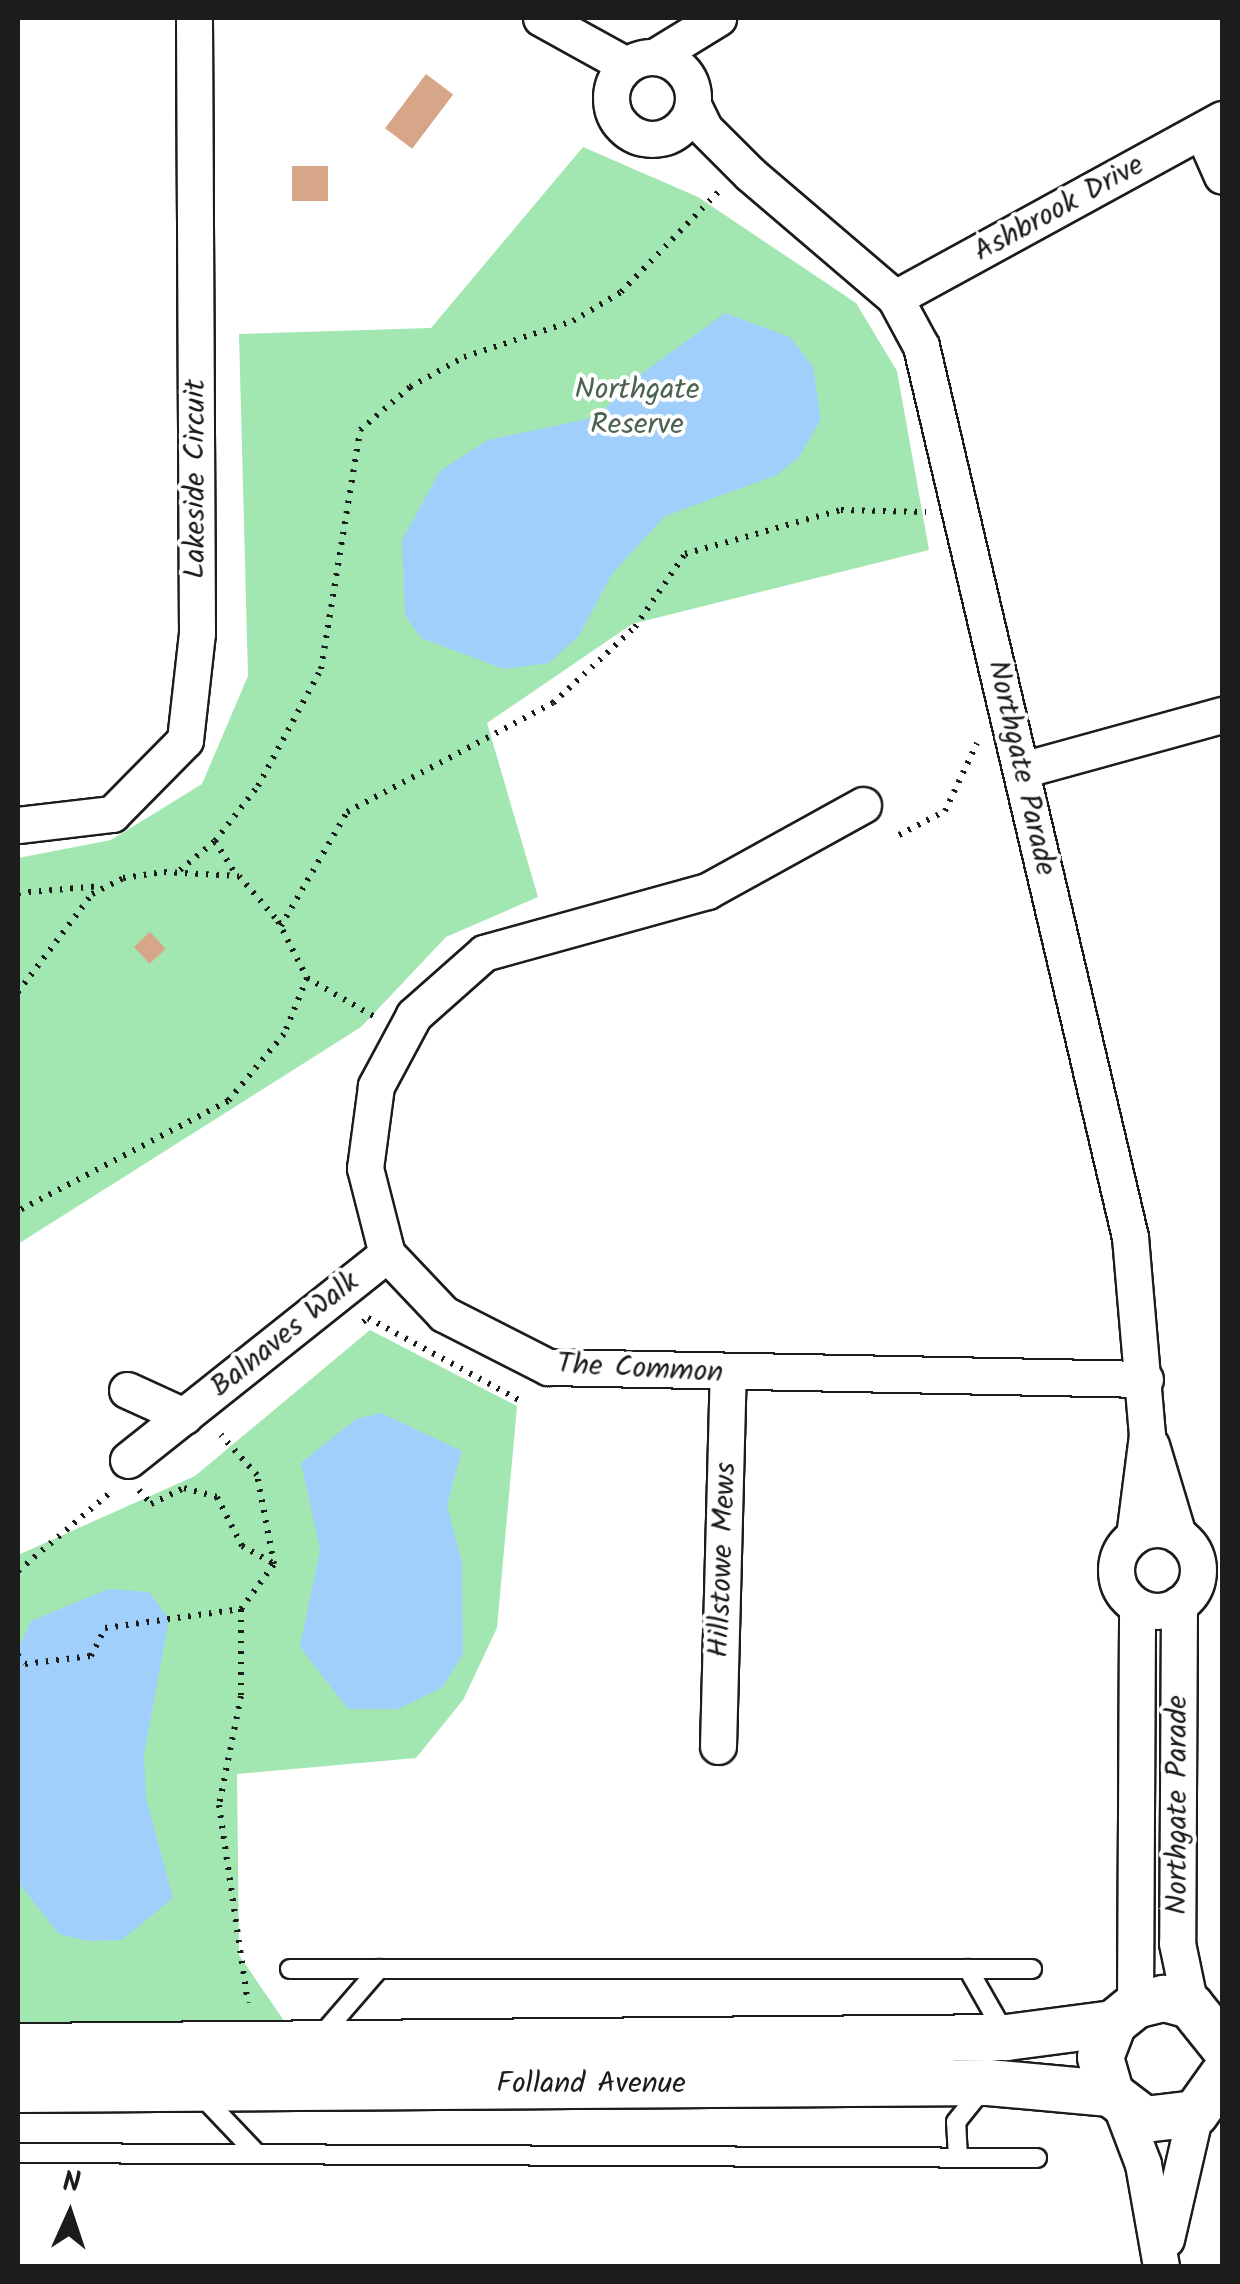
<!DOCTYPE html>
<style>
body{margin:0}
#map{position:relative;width:1240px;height:2284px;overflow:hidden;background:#fff;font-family:Kalam,sans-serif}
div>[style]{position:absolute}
.green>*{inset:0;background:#a2e6b1}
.water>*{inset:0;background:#a0cffc}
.building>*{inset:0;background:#d7a689;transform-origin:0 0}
.path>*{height:6px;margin-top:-3px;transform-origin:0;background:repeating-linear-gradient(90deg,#1c1c1c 0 2.5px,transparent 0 10.5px)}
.roads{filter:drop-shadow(2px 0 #1c1c1c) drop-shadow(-2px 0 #1c1c1c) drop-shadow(0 2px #1c1c1c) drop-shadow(0 -2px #1c1c1c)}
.service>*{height:18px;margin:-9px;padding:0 9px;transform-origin:9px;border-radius:9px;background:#fff}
.minor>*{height:35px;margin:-17.5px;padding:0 17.5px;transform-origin:17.5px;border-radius:17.5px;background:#fff}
.minor>.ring{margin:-17.5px;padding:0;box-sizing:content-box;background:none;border:35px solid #fff;border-radius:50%}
.tertiary>*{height:45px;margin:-22.5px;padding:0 22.5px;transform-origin:22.5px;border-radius:22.5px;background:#fff}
span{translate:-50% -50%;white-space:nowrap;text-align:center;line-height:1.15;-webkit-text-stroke:8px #fff;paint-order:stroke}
.street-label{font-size:30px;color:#1c1c1c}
.park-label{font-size:30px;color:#4b6350}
.frame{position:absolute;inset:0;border:20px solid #1c1c1c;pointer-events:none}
.north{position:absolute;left:20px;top:2164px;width:100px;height:100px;-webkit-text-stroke:8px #fff;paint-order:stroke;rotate:3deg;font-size:28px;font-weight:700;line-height:40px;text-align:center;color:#1c1c1c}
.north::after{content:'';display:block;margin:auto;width:35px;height:45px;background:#1c1c1c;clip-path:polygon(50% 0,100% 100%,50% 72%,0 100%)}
</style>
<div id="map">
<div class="green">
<div style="clip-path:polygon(583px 147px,698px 197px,856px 303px,897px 371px,929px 550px,632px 624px,487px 723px,538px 897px,446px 937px,361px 1027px,18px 1244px,18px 858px,111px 840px,202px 784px,248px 676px,239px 334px,431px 328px)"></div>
<div style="clip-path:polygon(370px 1330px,517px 1406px,497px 1628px,463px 1700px,416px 1758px,237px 1774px,239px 1955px,291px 2031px,18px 2026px,18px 1555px,195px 1476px)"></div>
</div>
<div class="water">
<div style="clip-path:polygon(725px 313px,790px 337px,813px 367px,821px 419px,799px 457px,777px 475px,665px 516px,612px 574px,579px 636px,549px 663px,504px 669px,421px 638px,405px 615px,402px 540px,440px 471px,488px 440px,597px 417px,633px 380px)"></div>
<div style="clip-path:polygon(381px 1413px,462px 1451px,447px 1505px,462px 1563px,463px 1654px,442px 1688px,398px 1709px,348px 1709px,300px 1647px,320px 1550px,301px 1463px,356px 1419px)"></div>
<div style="clip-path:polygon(109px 1589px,149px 1592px,169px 1619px,144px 1755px,146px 1798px,173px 1898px,122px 1940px,89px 1941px,59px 1934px,18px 1882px,18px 1650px,31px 1621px)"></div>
</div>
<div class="building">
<div style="left:426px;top:74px;width:34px;height:68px;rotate:37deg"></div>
<div style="left:292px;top:166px;width:36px;height:35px"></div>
<div style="left:150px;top:932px;width:23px;height:22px;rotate:47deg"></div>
</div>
<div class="path">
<div style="left:899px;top:835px;width:52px;rotate:-27.6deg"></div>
<div style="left:945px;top:811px;width:75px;rotate:-64.8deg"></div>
<div style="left:215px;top:841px;width:70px;rotate:-52deg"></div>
<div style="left:258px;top:786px;width:133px;rotate:-61.7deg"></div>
<div style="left:321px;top:669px;width:242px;rotate:-80.7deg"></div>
<div style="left:360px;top:430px;width:66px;rotate:-40.7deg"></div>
<div style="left:410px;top:387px;width:62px;rotate:-29.1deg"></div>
<div style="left:464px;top:357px;width:115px;rotate:-18.3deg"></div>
<div style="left:573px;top:321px;width:56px;rotate:-31.1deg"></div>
<div style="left:621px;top:292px;width:144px;rotate:-45.8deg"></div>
<div style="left:180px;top:870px;width:45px;rotate:-39.6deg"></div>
<div style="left:215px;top:841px;width:38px;rotate:58deg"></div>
<div style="left:18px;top:893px;width:83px;rotate:-4.8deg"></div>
<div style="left:281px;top:926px;width:132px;rotate:-59.9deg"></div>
<div style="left:347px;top:812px;width:233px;rotate:-27.9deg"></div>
<div style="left:553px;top:703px;width:112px;rotate:-42.8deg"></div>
<div style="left:635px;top:627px;width:88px;rotate:-55.6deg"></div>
<div style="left:685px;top:554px;width:162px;rotate:-15.8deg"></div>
<div style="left:841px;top:510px;width:85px;rotate:1.3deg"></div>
<div style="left:307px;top:978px;width:78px;rotate:29.8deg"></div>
<div style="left:18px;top:992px;width:123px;rotate:-52.9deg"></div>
<div style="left:92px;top:894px;width:35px;rotate:-27deg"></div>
<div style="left:123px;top:878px;width:41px;rotate:-8.3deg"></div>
<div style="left:164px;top:872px;width:75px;rotate:3.1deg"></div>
<div style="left:239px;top:876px;width:60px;rotate:49.1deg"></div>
<div style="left:278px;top:921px;width:64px;rotate:63deg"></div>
<div style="left:307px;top:978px;width:61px;rotate:112.3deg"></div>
<div style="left:284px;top:1034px;width:87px;rotate:129.9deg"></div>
<div style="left:228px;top:1101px;width:237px;rotate:152.4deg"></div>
<div style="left:363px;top:1322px;width:6px;rotate:-39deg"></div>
<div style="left:368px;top:1318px;width:172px;rotate:28.5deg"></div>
<div style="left:139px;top:1490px;width:18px;rotate:49deg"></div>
<div style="left:151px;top:1504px;width:37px;rotate:-26deg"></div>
<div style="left:184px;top:1488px;width:34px;rotate:15deg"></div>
<div style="left:217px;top:1497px;width:55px;rotate:63deg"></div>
<div style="left:242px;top:1546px;width:37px;rotate:29deg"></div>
<div style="left:18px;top:1571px;width:123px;rotate:-40.4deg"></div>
<div style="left:241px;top:1609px;width:87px;rotate:90deg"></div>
<div style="left:241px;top:1696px;width:111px;rotate:101.4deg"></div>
<div style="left:219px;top:1805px;width:200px;rotate:81.7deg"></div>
<div style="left:18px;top:1655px;width:11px;rotate:52deg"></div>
<div style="left:25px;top:1664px;width:66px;rotate:-6.9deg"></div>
<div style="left:91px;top:1656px;width:31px;rotate:-63deg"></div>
<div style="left:105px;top:1628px;width:137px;rotate:-8deg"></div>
<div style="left:241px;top:1609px;width:56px;rotate:-53.7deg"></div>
<div style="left:274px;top:1564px;width:91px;rotate:-100.8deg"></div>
<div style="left:257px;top:1475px;width:54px;rotate:-132deg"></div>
</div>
<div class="roads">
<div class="service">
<div style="left:290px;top:1969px;width:742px"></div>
<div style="left:968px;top:1969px;width:75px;rotate:60.4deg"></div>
<div style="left:320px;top:2037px;width:90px;rotate:-49.1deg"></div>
<div style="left:200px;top:2094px;width:80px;rotate:46.5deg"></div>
<div style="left:18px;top:2153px;width:1019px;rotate:0.28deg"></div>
<div style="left:958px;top:2158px;width:36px;rotate:-93deg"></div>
<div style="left:956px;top:2122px;width:46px;rotate:-51.1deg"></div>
</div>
<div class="minor">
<div style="left:541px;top:18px;width:97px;rotate:28.9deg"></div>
<div style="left:656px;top:56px;width:73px;rotate:-31.5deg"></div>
<div class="ring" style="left:611px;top:57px;width:47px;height:47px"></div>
<div style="left:693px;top:105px;width:25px;rotate:64deg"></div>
<div style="left:704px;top:128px;width:65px;rotate:45deg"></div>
<div style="left:750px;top:174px;width:191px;rotate:40.5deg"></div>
<div style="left:895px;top:298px;width:55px;rotate:61.6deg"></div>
<div style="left:921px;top:346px;width:915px;rotate:76.8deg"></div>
<div style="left:1130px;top:1237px;width:199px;rotate:85.1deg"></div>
<div style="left:1147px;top:1435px;width:102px;rotate:97.3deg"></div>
<div style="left:1202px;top:131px;width:49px;rotate:66deg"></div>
<div style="left:895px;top:298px;width:373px;rotate:-28.7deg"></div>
<div style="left:1022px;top:770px;width:207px;rotate:-15.4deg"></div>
<div style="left:863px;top:805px;width:178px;rotate:151.1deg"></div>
<div style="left:707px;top:891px;width:231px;rotate:164.5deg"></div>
<div style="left:484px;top:953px;width:94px;rotate:138.5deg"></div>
<div style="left:414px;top:1015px;width:81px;rotate:118.2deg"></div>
<div style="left:376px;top:1086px;width:83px;rotate:97.6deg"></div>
<div style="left:365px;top:1168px;width:89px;rotate:75.7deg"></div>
<div style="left:387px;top:1254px;width:83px;rotate:46.5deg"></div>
<div style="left:444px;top:1314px;width:117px;rotate:27deg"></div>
<div style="left:548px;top:1367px;width:597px;rotate:1.15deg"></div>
<div style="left:18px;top:825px;width:95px;rotate:-6.7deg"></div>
<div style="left:112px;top:814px;width:104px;rotate:-45.4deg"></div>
<div style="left:185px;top:740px;width:108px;rotate:-83.6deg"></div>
<div style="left:197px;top:633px;width:615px;rotate:-90.28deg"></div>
<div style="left:127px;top:1390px;width:63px;rotate:24.5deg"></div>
<div style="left:1151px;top:1445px;width:94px;rotate:73.3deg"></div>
<div style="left:128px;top:1460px;width:331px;rotate:-38.5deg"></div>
<div class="ring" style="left:1116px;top:1529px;width:47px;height:47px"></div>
<div style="left:1179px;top:1604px;width:339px;rotate:90.3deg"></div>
<div style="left:1177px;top:1943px;width:63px;rotate:78.2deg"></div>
<div style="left:718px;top:1746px;width:372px;rotate:-88.5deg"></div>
<div style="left:1135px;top:2005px;width:399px;rotate:-89.7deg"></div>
<div style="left:1121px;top:2106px;width:62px;rotate:69.2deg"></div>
<div style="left:1143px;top:2164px;width:104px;rotate:80deg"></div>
<div style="left:1166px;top:2239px;width:129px;rotate:-77deg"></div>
</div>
<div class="tertiary">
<div style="left:1222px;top:2045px;width:51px;rotate:-128.7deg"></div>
<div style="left:1190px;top:2005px;width:28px;rotate:-165deg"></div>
<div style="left:1163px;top:1998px;width:29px;rotate:166deg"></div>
<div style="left:1135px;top:2005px;width:28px;rotate:141deg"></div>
<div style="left:1113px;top:2023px;width:36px;rotate:111deg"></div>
<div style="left:1100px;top:2057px;width:37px;rotate:74deg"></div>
<div style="left:1110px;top:2093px;width:43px;rotate:37.4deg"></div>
<div style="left:1144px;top:2119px;width:51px;rotate:-6.7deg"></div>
<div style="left:1195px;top:2113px;width:47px;rotate:-54.6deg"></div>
<div style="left:18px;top:2046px;width:988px;rotate:-0.52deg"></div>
<div style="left:1006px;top:2037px;width:108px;rotate:-7.5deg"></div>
<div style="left:18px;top:2089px;width:970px;rotate:-0.41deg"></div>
<div style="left:988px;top:2082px;width:122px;rotate:5.2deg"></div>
</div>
</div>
<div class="street-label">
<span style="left:1059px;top:209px;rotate:-29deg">Ashbrook Drive</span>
<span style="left:196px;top:479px;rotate:-90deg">Lakeside Circuit</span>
<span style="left:1021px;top:768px;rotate:77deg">Northgate Parade</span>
<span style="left:285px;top:1335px;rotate:-39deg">Balnaves Walk</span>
<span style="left:640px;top:1369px;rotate:3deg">The Common</span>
<span style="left:723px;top:1560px;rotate:-88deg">Hillstowe Mews</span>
<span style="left:1178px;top:1805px;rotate:-90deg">Northgate Parade</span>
<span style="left:591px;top:2084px">Folland Avenue</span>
</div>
<div class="park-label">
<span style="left:637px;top:407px">Northgate<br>Reserve</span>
</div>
<div class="frame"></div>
<div class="north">N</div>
</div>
